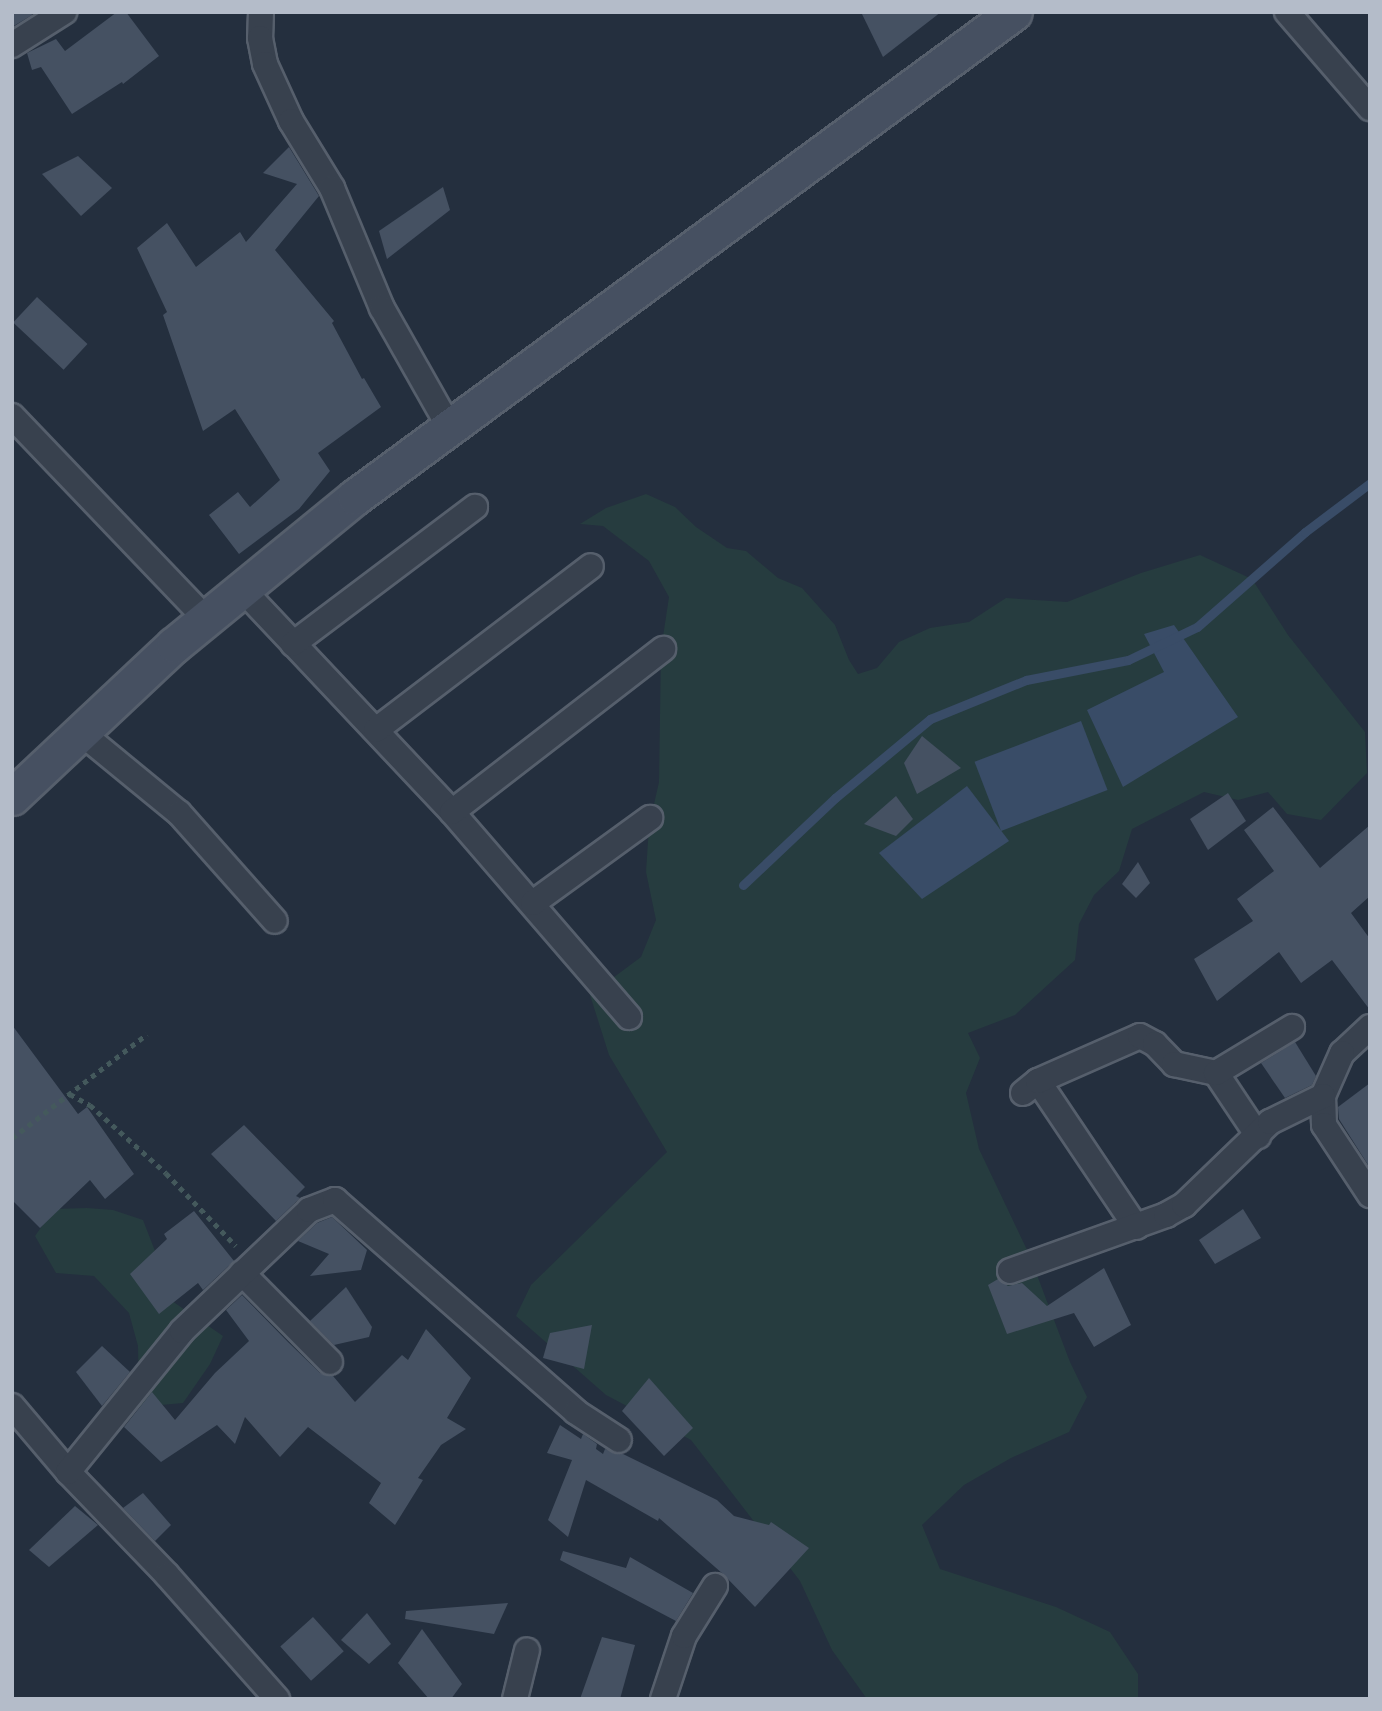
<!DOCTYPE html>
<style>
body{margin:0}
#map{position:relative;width:1382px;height:1711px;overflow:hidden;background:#242f3e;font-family:Cabin,sans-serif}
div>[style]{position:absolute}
.green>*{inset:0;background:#263c3f}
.water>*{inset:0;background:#394c67;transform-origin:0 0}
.stream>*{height:9px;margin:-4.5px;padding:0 4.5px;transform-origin:4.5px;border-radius:4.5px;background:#394c67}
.building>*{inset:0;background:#455162;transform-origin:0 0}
.path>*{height:4.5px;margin-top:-2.25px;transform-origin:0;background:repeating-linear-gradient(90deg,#44595c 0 5px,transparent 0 10px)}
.roads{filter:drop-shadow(2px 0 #565f6c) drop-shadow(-2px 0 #565f6c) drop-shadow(0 2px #565f6c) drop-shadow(0 -2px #565f6c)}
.street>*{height:24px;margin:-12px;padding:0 12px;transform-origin:12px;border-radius:12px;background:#38414e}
.secondary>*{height:35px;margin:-17.5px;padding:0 17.5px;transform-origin:17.5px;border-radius:17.5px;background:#465061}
span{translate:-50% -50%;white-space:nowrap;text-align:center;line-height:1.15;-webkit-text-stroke:5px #1d2633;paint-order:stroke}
.frame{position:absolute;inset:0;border:14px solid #b4bcc9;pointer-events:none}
</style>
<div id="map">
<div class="green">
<div style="clip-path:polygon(646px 494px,675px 507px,696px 527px,727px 548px,746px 551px,778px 578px,802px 588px,835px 625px,849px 660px,858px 674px,877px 668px,899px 642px,930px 628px,969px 622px,1006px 598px,1067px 602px,1141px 573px,1200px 555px,1252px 579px,1288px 635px,1365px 732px,1367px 773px,1321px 820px,1287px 814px,1268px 792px,1238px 800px,1204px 792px,1132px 829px,1119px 871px,1094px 895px,1079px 924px,1075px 960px,1015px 1015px,968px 1033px,980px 1058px,966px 1093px,979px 1149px,1029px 1254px,1070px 1362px,1087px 1397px,1069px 1432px,1011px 1458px,964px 1485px,922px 1525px,940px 1569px,1056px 1607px,1110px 1632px,1138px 1674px,1138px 1699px,867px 1699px,832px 1650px,800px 1581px,691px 1440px,606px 1395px,516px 1316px,531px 1285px,667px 1152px,609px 1055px,590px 995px,641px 957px,656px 920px,646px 872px,649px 826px,659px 782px,661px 650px,669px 597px,649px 561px,603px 526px,580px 524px,606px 508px)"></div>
<div style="clip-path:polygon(87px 1208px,113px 1210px,143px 1220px,155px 1251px,156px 1290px,223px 1336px,210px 1364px,183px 1403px,139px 1407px,138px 1346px,129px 1313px,94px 1276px,56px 1273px,35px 1236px,54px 1209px)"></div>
</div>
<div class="water">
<div style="clip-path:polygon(1174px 625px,1238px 717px,1123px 787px,1087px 710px,1164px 672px,1144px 634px)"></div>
<div style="left:1081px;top:721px;width:74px;height:114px;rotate:69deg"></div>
<div style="clip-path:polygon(967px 786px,1009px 841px,922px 899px,879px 853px)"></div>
</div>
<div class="stream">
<div style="left:743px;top:885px;width:127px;rotate:-43.4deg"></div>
<div style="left:835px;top:798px;width:124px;rotate:-39.7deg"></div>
<div style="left:930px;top:719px;width:104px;rotate:-22.1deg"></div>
<div style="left:1026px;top:680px;width:104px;rotate:-11.1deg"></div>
<div style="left:1128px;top:660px;width:76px;rotate:-25.6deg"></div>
<div style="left:1197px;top:627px;width:144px;rotate:-41.3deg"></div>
<div style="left:1305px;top:532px;width:81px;rotate:-37deg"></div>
</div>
<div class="building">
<div style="clip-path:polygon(12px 12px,31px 12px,32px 15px,12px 27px)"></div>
<div style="clip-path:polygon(117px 12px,126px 12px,159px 56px,123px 84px,122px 82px,72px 114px,41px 67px,32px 70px,27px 53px,56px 39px,65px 51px)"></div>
<div style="clip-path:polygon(861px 12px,941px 12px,883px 57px)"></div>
<div style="clip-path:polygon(289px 147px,319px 196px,275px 250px,334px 321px,332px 323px,362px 379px,364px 378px,381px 407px,318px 453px,330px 471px,299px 509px,239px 554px,209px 515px,238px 492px,250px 507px,280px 480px,235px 409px,203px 431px,163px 315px,167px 312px,137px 248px,167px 223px,196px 267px,240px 232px,246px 242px,297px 184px,263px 173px)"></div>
<div style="clip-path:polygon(78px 156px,112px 188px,81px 216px,42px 174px)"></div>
<div style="clip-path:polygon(443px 187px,450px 210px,387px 259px,379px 231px)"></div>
<div style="left:37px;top:297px;width:69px;height:35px;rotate:43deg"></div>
<div style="clip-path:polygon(922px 736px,961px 768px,917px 794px,904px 763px)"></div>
<div style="clip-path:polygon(1228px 793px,1246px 821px,1208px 850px,1190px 819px)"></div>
<div style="clip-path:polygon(896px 796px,913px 819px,896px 836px,864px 824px)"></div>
<div style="clip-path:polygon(1273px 807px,1320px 868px,1370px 825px,1370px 896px,1351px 913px,1370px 939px,1370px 1010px,1332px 960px,1301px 983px,1279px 952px,1217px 1001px,1194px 959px,1253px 921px,1237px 899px,1274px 871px,1244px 830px)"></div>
<div style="clip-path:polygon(1138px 862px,1150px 883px,1136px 898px,1122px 884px)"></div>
<div style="clip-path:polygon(12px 1025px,78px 1114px,87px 1107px,134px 1174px,105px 1199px,90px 1180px,40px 1228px,12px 1200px)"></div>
<div style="clip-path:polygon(1295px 1042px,1316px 1076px,1312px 1085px,1285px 1098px,1261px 1063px)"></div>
<div style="clip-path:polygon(1370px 1083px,1370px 1168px,1339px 1119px,1338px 1107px)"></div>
<div style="clip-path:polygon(244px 1125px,305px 1187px,296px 1196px,300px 1198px,276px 1221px,211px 1154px)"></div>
<div style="clip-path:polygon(1243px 1209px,1261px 1238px,1215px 1264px,1199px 1240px)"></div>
<div style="clip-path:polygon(194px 1211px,234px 1261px,203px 1290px,198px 1283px,159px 1314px,130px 1274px,167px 1239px,164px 1234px)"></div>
<div style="clip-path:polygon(332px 1217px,367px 1250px,361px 1270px,310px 1276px,329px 1254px,298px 1241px,317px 1223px)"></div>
<div style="clip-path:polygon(1104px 1268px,1131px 1325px,1094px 1347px,1074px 1313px,1007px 1334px,988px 1285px,998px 1279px,1008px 1286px,1022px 1283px,1047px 1306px)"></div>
<div style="clip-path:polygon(346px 1287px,372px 1327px,369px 1337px,334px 1345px,310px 1321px)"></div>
<div style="clip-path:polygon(242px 1295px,288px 1342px,320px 1373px,333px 1376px,355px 1402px,402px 1355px,408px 1360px,426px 1329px,471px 1378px,447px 1418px,466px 1429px,441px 1445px,418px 1478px,423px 1480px,395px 1525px,369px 1503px,381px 1483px,308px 1427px,280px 1457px,245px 1417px,235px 1444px,217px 1425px,161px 1462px,124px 1427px,152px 1392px,175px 1420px,215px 1373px,249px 1341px,226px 1310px)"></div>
<div style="clip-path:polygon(592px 1325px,584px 1369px,543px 1358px,550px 1333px)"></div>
<div style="clip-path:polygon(102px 1346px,130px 1372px,102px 1406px,76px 1372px)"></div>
<div style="clip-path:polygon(649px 1378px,693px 1428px,664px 1456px,622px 1411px)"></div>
<div style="clip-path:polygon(560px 1425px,581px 1439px,583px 1434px,597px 1444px,596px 1449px,603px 1454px,605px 1449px,623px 1454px,717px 1500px,734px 1516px,769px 1525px,771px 1522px,809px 1548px,755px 1607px,723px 1574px,659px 1518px,658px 1521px,586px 1480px,568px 1537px,548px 1520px,572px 1460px,547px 1453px)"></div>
<div style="clip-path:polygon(143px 1493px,171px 1525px,155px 1541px,123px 1508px)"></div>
<div style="clip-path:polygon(75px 1506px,98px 1525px,49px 1567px,29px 1550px)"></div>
<div style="clip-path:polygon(563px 1551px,626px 1568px,630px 1557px,693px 1593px,676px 1621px,560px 1560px)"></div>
<div style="clip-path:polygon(508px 1603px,494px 1634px,405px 1619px,406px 1611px)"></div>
<div style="clip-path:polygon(367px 1613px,391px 1644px,369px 1664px,341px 1640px)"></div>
<div style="left:313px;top:1617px;width:46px;height:44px;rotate:48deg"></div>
<div style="clip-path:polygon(422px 1629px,462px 1684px,451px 1699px,429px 1699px,398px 1663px)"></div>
<div style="clip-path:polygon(602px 1637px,635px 1645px,620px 1699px,580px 1699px)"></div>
</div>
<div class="path">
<div style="left:70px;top:1094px;width:23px;rotate:29deg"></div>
<div style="left:90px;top:1105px;width:102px;rotate:41.8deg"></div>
<div style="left:166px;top:1173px;width:101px;rotate:46.2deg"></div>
<div style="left:12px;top:1138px;width:170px;rotate:-37.6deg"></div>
</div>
<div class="roads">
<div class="street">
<div style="left:261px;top:12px;width:26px;rotate:92deg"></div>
<div style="left:260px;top:38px;width:26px;rotate:79deg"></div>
<div style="left:265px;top:64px;width:63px;rotate:65.5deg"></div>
<div style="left:291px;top:121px;width:79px;rotate:58.5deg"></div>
<div style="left:332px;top:188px;width:130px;rotate:67.4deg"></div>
<div style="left:382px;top:308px;width:138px;rotate:60.5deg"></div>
<div style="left:1287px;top:12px;width:127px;rotate:49.2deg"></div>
<div style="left:12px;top:45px;width:62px;rotate:-32.4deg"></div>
<div style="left:12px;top:416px;width:281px;rotate:46.3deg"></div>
<div style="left:242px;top:589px;width:306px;rotate:46.7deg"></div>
<div style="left:452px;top:812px;width:271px;rotate:49.2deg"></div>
<div style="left:293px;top:644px;width:228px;rotate:-37deg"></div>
<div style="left:376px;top:730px;width:270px;rotate:-37.3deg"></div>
<div style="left:79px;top:731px;width:129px;rotate:39.4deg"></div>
<div style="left:179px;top:813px;width:144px;rotate:48.4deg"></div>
<div style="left:452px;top:812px;width:267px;rotate:-37.7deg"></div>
<div style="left:533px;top:903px;width:145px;rotate:-36deg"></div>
<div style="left:1370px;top:1027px;width:38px;rotate:137deg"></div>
<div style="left:1342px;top:1053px;width:47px;rotate:113.8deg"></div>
<div style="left:1323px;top:1096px;width:29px;rotate:88deg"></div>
<div style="left:1324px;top:1125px;width:84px;rotate:56.7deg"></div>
<div style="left:1216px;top:1073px;width:76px;rotate:56.3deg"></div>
<div style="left:1038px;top:1081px;width:176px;rotate:56.1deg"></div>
<div style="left:1023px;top:1093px;width:19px;rotate:-39deg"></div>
<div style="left:1038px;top:1081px;width:111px;rotate:-23.8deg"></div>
<div style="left:1140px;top:1036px;width:17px;rotate:28deg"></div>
<div style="left:1155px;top:1044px;width:28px;rotate:46deg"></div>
<div style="left:1174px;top:1064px;width:43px;rotate:12.1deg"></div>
<div style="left:1216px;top:1073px;width:89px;rotate:-31.2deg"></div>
<div style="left:1010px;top:1271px;width:166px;rotate:-19.7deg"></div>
<div style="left:1166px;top:1215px;width:21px;rotate:-29deg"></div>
<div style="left:1184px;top:1205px;width:120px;rotate:-44deg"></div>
<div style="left:1270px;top:1122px;width:59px;rotate:-26.1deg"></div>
<div style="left:242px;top:1273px;width:125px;rotate:45.3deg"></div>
<div style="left:12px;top:1406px;width:87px;rotate:49.7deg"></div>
<div style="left:68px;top:1472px;width:143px;rotate:46.1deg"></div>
<div style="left:167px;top:1575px;width:166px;rotate:48.4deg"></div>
<div style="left:68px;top:1472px;width:181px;rotate:-51deg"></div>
<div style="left:182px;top:1331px;width:175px;rotate:-43.6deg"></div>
<div style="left:309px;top:1210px;width:28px;rotate:-21deg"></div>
<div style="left:335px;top:1200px;width:321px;rotate:41.3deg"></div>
<div style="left:576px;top:1412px;width:51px;rotate:33.1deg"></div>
<div style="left:515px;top:1699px;width:50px;rotate:-76.2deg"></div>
<div style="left:663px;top:1699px;width:66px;rotate:-71.6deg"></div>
<div style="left:684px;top:1636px;width:59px;rotate:-58.2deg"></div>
</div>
<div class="secondary">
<div style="left:12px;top:797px;width:222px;rotate:-43.2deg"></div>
<div style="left:174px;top:645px;width:234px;rotate:-39.3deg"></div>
<div style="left:355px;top:497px;width:818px;rotate:-36.35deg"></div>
</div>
</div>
<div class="frame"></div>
</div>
